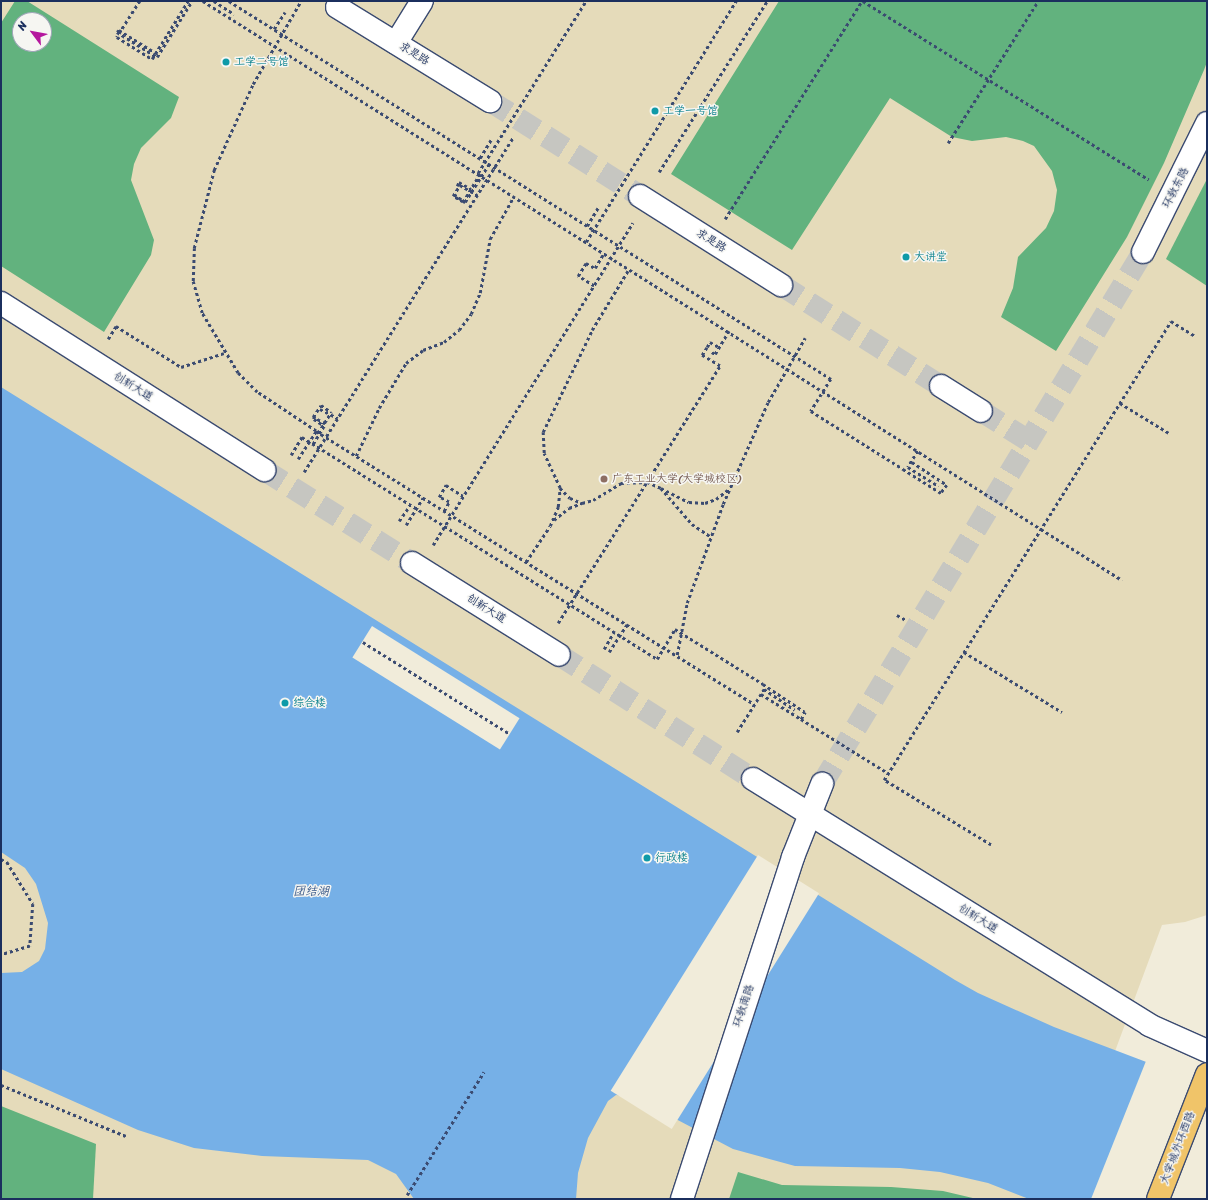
<!DOCTYPE html>
<meta charset="utf-8">
<style>
body{margin:0}
#map{position:relative;width:1208px;height:1200px;overflow:hidden;background:#f1ecda;font-family:Sriracha,"LXGW WenKai TC",sans-serif}
div>[style]{position:absolute}
.built>*{inset:0;background:#e5dbba}
.forest>*{inset:0;background:#62b27e}
.water>*{inset:0;background:#76b0e7}
.pier>*{inset:0;background:#f1ecda;transform-origin:0 0}
.minor-tunnel>*{height:22px;margin-top:-11px;transform-origin:0;background:repeating-linear-gradient(90deg,#c6c6c1 0 22px,transparent 0 33px)}
.path>*{height:2.5px;margin-top:-1.25px;transform-origin:0;background:repeating-linear-gradient(90deg,#3b4b71 0 3px,transparent 0 6px)}
.roads{filter:drop-shadow(1px 0 #3b4b71) drop-shadow(-1px 0 #3b4b71) drop-shadow(0 1px #3b4b71) drop-shadow(0 -1px #3b4b71)}
.minor>*{height:22px;margin:-11px;padding:0 11px;transform-origin:11px;border-radius:11px;background:#fff}
.major>*{height:22px;margin:-11px;padding:0 11px;transform-origin:11px;border-radius:11px;background:#f0c469}
.path-bridge>*{height:2.5px;margin-top:-1.25px;transform-origin:0;background:repeating-linear-gradient(90deg,#3b4b71 0 3px,transparent 0 6px)}
.dots>*{width:11px;height:11px;translate:-50% -50%;box-sizing:border-box;border:2px solid #f6f6f2;border-radius:50%}
span{translate:-50% -50%;white-space:nowrap;text-align:center;line-height:1.15;-webkit-text-stroke:3px #f6f6f2;paint-order:stroke}
.street-label{font-size:11px;color:#1b2f5e}
.culture-label{font-size:11px;color:#0d838f}
.left{translate:0 -50%;text-align:left}
.education-label{font-size:11px;color:#785e54}
.water-label{font-size:12px;color:#365687;font-style:italic}
.frame{position:absolute;inset:0;border:2px solid #1b2f5e;pointer-events:none}
.north{position:absolute;left:12px;top:12px;width:40px;height:40px;box-sizing:border-box;background:#f6f6f2;border:1px solid #9ea6b7;border-radius:50%;rotate:302deg;font-size:11px;font-weight:700;line-height:16px;text-align:center;color:#1b2f5e}
.north::after{content:'';display:block;margin:auto;width:14px;height:18px;background:#b5179e;clip-path:polygon(50% 0,100% 100%,50% 72%,0 100%)}
</style>
<div id="map">
<div class="built">
<div style="clip-path:polygon(evenodd,1px 1px,1207px 1px,1207px 915px,1185px 922px,1162px 925px,1060px 1199px,1px 1199px,1px 1px,20px 20px,44px 20px,44px 44px,20px 44px,20px 20px)"></div>
</div>
<div class="forest">
<div style="clip-path:polygon(evenodd,15px 1px,27px 1px,179px 97px,171px 118px,141px 148px,134px 164px,131px 180px,154px 240px,151px 255px,104px 332px,1px 266px,1px 23px,15px 1px,20px 20px,44px 20px,44px 44px,20px 44px,20px 20px)"></div>
<div style="clip-path:polygon(779px 1px,1207px 1px,1207px 62px,1204px 70px,1164px 163px,1127px 237px,1056px 351px,1001px 317px,1013px 288px,1018px 257px,1046px 228px,1054px 211px,1057px 190px,1052px 171px,1034px 146px,1023px 141px,1006px 137px,972px 141px,952px 137px,890px 98px,792px 250px,671px 174px)"></div>
<div style="clip-path:polygon(1207px 179px,1207px 286px,1166px 259px)"></div>
<div style="clip-path:polygon(1px 1106px,96px 1144px,93px 1199px,1px 1199px)"></div>
<div style="clip-path:polygon(738px 1172px,782px 1185px,891px 1187px,943px 1191px,977px 1199px,729px 1199px)"></div>
</div>
<div class="water">
<div style="clip-path:polygon(1px 387px,955px 980px,978px 993px,1054px 1027px,1207px 1085px,1207px 1199px,1029px 1199px,988px 1183px,940px 1172px,900px 1168px,795px 1166px,733px 1149px,651px 1106px,625px 1096px,616px 1095px,608px 1101px,588px 1138px,578px 1173px,576px 1199px,414px 1199px,396px 1174px,368px 1160px,262px 1156px,194px 1148px,138px 1130px,1px 1069px,1px 973px,22px 972px,39px 961px,45px 949px,48px 923px,36px 884px,25px 868px,1px 852px)"></div>
</div>
<div class="pier">
<div style="left:372px;top:626px;width:174px;height:37px;rotate:32deg"></div>
<div style="left:758px;top:855px;width:72px;height:278px;rotate:32deg"></div>
<div style="clip-path:polygon(1146px 1061px,1207px 1083px,1207px 1199px,1091px 1199px)"></div>
</div>
<div class="minor-tunnel">
<div style="left:490px;top:101px;width:178px;rotate:32.3deg"></div>
<div style="left:781px;top:285px;width:189px;rotate:32.3deg"></div>
<div style="left:981px;top:411px;width:57px;rotate:32deg"></div>
<div style="left:264px;top:470px;width:175px;rotate:32.1deg"></div>
<div style="left:559px;top:655px;width:230px;rotate:32.6deg"></div>
<div style="left:822px;top:784px;width:621px;rotate:-58.89deg"></div>
</div>
<div class="path">
<div style="left:140px;top:1px;width:43px;rotate:122.6deg"></div>
<div style="left:117px;top:37px;width:41px;rotate:32.2deg"></div>
<div style="left:152px;top:59px;width:68px;rotate:-58.2deg"></div>
<div style="left:214px;top:1px;width:24px;rotate:33deg"></div>
<div style="left:863px;top:1px;width:337px;rotate:32deg"></div>
<div style="left:274px;top:29px;width:20px;rotate:-57deg"></div>
<div style="left:157px;top:57px;width:66px;rotate:-58deg"></div>
<div style="left:948px;top:143px;width:168px;rotate:-57.6deg"></div>
<div style="left:480px;top:158px;width:21px;rotate:-59deg"></div>
<div style="left:659px;top:172px;width:202px;rotate:-57.7deg"></div>
<div style="left:457px;top:186px;width:4px;rotate:-63deg"></div>
<div style="left:459px;top:182px;width:14px;rotate:30deg"></div>
<div style="left:454px;top:194px;width:14px;rotate:36deg"></div>
<div style="left:463px;top:202px;width:12px;rotate:-149deg"></div>
<div style="left:453px;top:196px;width:13px;rotate:-58deg"></div>
<div style="left:460px;top:185px;width:20px;rotate:30deg"></div>
<div style="left:725px;top:219px;width:257px;rotate:-57.9deg"></div>
<div style="left:587px;top:226px;width:21px;rotate:-59deg"></div>
<div style="left:594px;top:286px;width:19px;rotate:-148deg"></div>
<div style="left:578px;top:276px;width:15px;rotate:-58deg"></div>
<div style="left:586px;top:263px;width:10px;rotate:29deg"></div>
<div style="left:595px;top:268px;width:17px;rotate:-59deg"></div>
<div style="left:108px;top:339px;width:15px;rotate:-58deg"></div>
<div style="left:116px;top:326px;width:77px;rotate:32.2deg"></div>
<div style="left:181px;top:367px;width:45px;rotate:-18deg"></div>
<div style="left:712px;top:352px;width:4px;rotate:34deg"></div>
<div style="left:715px;top:354px;width:27px;rotate:-59deg"></div>
<div style="left:1120px;top:403px;width:57px;rotate:31.5deg"></div>
<div style="left:320px;top:409px;width:20px;rotate:27deg"></div>
<div style="left:315px;top:416px;width:3px;rotate:108deg"></div>
<div style="left:314px;top:419px;width:11px;rotate:34deg"></div>
<div style="left:313px;top:444px;width:23px;rotate:-59deg"></div>
<div style="left:325px;top:424px;width:14px;rotate:-150deg"></div>
<div style="left:313px;top:417px;width:14px;rotate:-56deg"></div>
<div style="left:321px;top:405px;width:12px;rotate:35deg"></div>
<div style="left:918px;top:451px;width:19px;rotate:122deg"></div>
<div style="left:908px;top:467px;width:36px;rotate:32deg"></div>
<div style="left:356px;top:456px;width:53px;rotate:-64.4deg"></div>
<div style="left:379px;top:408px;width:52px;rotate:-59deg"></div>
<div style="left:406px;top:363px;width:21px;rotate:-37deg"></div>
<div style="left:423px;top:350px;width:22px;rotate:-21deg"></div>
<div style="left:444px;top:342px;width:19px;rotate:-39deg"></div>
<div style="left:459px;top:330px;width:20px;rotate:-53deg"></div>
<div style="left:471px;top:314px;width:23px;rotate:-67deg"></div>
<div style="left:480px;top:293px;width:55px;rotate:-79.5deg"></div>
<div style="left:490px;top:239px;width:49px;rotate:-60.8deg"></div>
<div style="left:298px;top:459px;width:33px;rotate:-57deg"></div>
<div style="left:316px;top:431px;width:71px;rotate:-146.5deg"></div>
<div style="left:257px;top:392px;width:27px;rotate:-135deg"></div>
<div style="left:238px;top:373px;width:70px;rotate:-121deg"></div>
<div style="left:202px;top:313px;width:33px;rotate:-106deg"></div>
<div style="left:193px;top:281px;width:33px;rotate:-88deg"></div>
<div style="left:194px;top:248px;width:81px;rotate:-75.6deg"></div>
<div style="left:214px;top:170px;width:94px;rotate:-65.6deg"></div>
<div style="left:253px;top:84px;width:96px;rotate:-60deg"></div>
<div style="left:903px;top:469px;width:45px;rotate:32.3deg"></div>
<div style="left:304px;top:472px;width:395px;rotate:-58deg"></div>
<div style="left:661px;top:488px;width:31px;rotate:27deg"></div>
<div style="left:689px;top:502px;width:16px;rotate:4deg"></div>
<div style="left:705px;top:503px;width:12px;rotate:-20deg"></div>
<div style="left:716px;top:499px;width:16px;rotate:-38deg"></div>
<div style="left:444px;top:511px;width:10px;rotate:-61deg"></div>
<div style="left:449px;top:502px;width:11px;rotate:-153deg"></div>
<div style="left:439px;top:497px;width:14px;rotate:-60deg"></div>
<div style="left:446px;top:485px;width:20px;rotate:33deg"></div>
<div style="left:554px;top:520px;width:19px;rotate:-39deg"></div>
<div style="left:569px;top:508px;width:14px;rotate:-21deg"></div>
<div style="left:399px;top:521px;width:19px;rotate:-55deg"></div>
<div style="left:406px;top:525px;width:32px;rotate:-58deg"></div>
<div style="left:1041px;top:529px;width:96px;rotate:32.2deg"></div>
<div style="left:433px;top:545px;width:379px;rotate:-58.2deg"></div>
<div style="left:526px;top:562px;width:43px;rotate:-56.3deg"></div>
<div style="left:550px;top:526px;width:21px;rotate:-67deg"></div>
<div style="left:558px;top:507px;width:19px;rotate:-84deg"></div>
<div style="left:560px;top:488px;width:38px;rotate:-115deg"></div>
<div style="left:544px;top:453px;width:21px;rotate:-93deg"></div>
<div style="left:543px;top:432px;width:113px;rotate:-64.3deg"></div>
<div style="left:592px;top:330px;width:71px;rotate:-58.8deg"></div>
<div style="left:897px;top:615px;width:10px;rotate:29deg"></div>
<div style="left:558px;top:623px;width:304px;rotate:-57.8deg"></div>
<div style="left:720px;top:366px;width:21px;rotate:-149deg"></div>
<div style="left:702px;top:355px;width:9px;rotate:-58deg"></div>
<div style="left:707px;top:347px;width:6px;rotate:-59deg"></div>
<div style="left:710px;top:342px;width:10px;rotate:29deg"></div>
<div style="left:363px;top:642px;width:173px;rotate:32deg"></div>
<div style="left:604px;top:649px;width:20px;rotate:-60deg"></div>
<div style="left:609px;top:652px;width:33px;rotate:-57deg"></div>
<div style="left:964px;top:652px;width:115px;rotate:31.5deg"></div>
<div style="left:677px;top:655px;width:53px;rotate:-79.1deg"></div>
<div style="left:687px;top:603px;width:105px;rotate:-70deg"></div>
<div style="left:723px;top:504px;width:111px;rotate:-66.2deg"></div>
<div style="left:768px;top:402px;width:74px;rotate:-60deg"></div>
<div style="left:763px;top:684px;width:50px;rotate:33.7deg"></div>
<div style="left:737px;top:732px;width:51px;rotate:-57.9deg"></div>
<div style="left:764px;top:689px;width:37px;rotate:34deg"></div>
<div style="left:991px;top:845px;width:125px;rotate:-148.7deg"></div>
<div style="left:884px;top:780px;width:541px;rotate:-57.98deg"></div>
<div style="left:1171px;top:321px;width:28px;rotate:32deg"></div>
<div style="left:1px;top:859px;width:7px;rotate:27deg"></div>
<div style="left:7px;top:862px;width:49px;rotate:58.2deg"></div>
<div style="left:33px;top:904px;width:42px;rotate:94.1deg"></div>
<div style="left:30px;top:946px;width:30px;rotate:163deg"></div>
<div style="left:1px;top:1085px;width:135px;rotate:22.2deg"></div>
<div style="left:407px;top:1195px;width:145px;rotate:-58deg"></div>
</div>
<div class="roads">
<div class="minor">
<div style="left:337px;top:7px;width:180px;rotate:31.6deg"></div>
<div style="left:396px;top:43px;width:49px;rotate:-58.2deg"></div>
<div style="left:640px;top:196px;width:167px;rotate:32.3deg"></div>
<div style="left:1143px;top:252px;width:144px;rotate:-63.6deg"></div>
<div style="left:1px;top:303px;width:312px;rotate:32.4deg"></div>
<div style="left:941px;top:386px;width:47px;rotate:32deg"></div>
<div style="left:412px;top:563px;width:173px;rotate:32deg"></div>
<div style="left:753px;top:779px;width:466px;rotate:31.8deg"></div>
<div style="left:1149px;top:1025px;width:64px;rotate:24.1deg"></div>
<div style="left:682px;top:1199px;width:360px;rotate:-72deg"></div>
<div style="left:793px;top:857px;width:79px;rotate:-68.3deg"></div>
</div>
<div class="major">
<div style="left:1158px;top:1199px;width:134px;rotate:-68.6deg"></div>
</div>
</div>
<div class="path-bridge">
<div style="left:203px;top:1px;width:990px;rotate:32.21deg"></div>
<div style="left:229px;top:1px;width:711px;rotate:32.12deg"></div>
<div style="left:831px;top:379px;width:38px;rotate:122deg"></div>
<div style="left:811px;top:411px;width:109px;rotate:32.2deg"></div>
<div style="left:117px;top:32px;width:3px;rotate:-45deg"></div>
<div style="left:119px;top:30px;width:44px;rotate:31.9deg"></div>
<div style="left:117px;top:32px;width:47px;rotate:32deg"></div>
<div style="left:478px;top:173px;width:203px;rotate:-57.9deg"></div>
<div style="left:463px;top:202px;width:33px;rotate:-59deg"></div>
<div style="left:465px;top:202px;width:45px;rotate:-57.7deg"></div>
<div style="left:586px;top:242px;width:284px;rotate:-58.1deg"></div>
<div style="left:316px;top:431px;width:516px;rotate:31.93deg"></div>
<div style="left:318px;top:433px;width:25px;rotate:-58deg"></div>
<div style="left:291px;top:455px;width:21px;rotate:-59deg"></div>
<div style="left:302px;top:437px;width:419px;rotate:32deg"></div>
<div style="left:657px;top:659px;width:35px;rotate:-59deg"></div>
<div style="left:675px;top:629px;width:104px;rotate:32deg"></div>
<div style="left:912px;top:462px;width:42px;rotate:33.3deg"></div>
<div style="left:947px;top:485px;width:10px;rotate:127deg"></div>
<div style="left:560px;top:488px;width:14px;rotate:45deg"></div>
<div style="left:570px;top:498px;width:13px;rotate:23deg"></div>
<div style="left:582px;top:503px;width:11px;rotate:-15deg"></div>
<div style="left:593px;top:500px;width:33px;rotate:-31deg"></div>
<div style="left:621px;top:483px;width:26px;rotate:-2deg"></div>
<div style="left:647px;top:482px;width:15px;rotate:23deg"></div>
<div style="left:661px;top:488px;width:48px;rotate:49.3deg"></div>
<div style="left:692px;top:524px;width:23px;rotate:34deg"></div>
<div style="left:761px;top:694px;width:47px;rotate:32deg"></div>
<div style="left:801px;top:719px;width:8px;rotate:-60deg"></div>
<div style="left:801px;top:719px;width:102px;rotate:31.8deg"></div>
</div>
<div class="dots">
<div style="left:226px;top:62px;background:#0f9aa8"></div>
<div style="left:655px;top:111px;background:#0f9aa8"></div>
<div style="left:906px;top:257px;background:#0f9aa8"></div>
<div style="left:604px;top:479px;background:#8d6e63"></div>
<div style="left:285px;top:703px;background:#0f9aa8"></div>
<div style="left:647px;top:858px;background:#0f9aa8"></div>
</div>
<div class="street-label">
<span style="left:414px;top:54px;rotate:31deg">求是路</span>
<span style="left:1176px;top:188px;rotate:-63deg">环教东路</span>
<span style="left:711px;top:241px;rotate:32deg">求是路</span>
<span style="left:133px;top:387px;rotate:32deg">创新大道</span>
<span style="left:486px;top:609px;rotate:32deg">创新大道</span>
<span style="left:978px;top:919px;rotate:32deg">创新大道</span>
<span style="left:744px;top:1006px;rotate:-72deg">环教南路</span>
<span style="left:1178px;top:1148px;rotate:-69deg">大学城外环西路</span>
</div>
<div class="culture-label">
<span class="left" style="left:234px;top:62px">工学二号馆</span>
<span class="left" style="left:663px;top:111px">工学一号馆</span>
<span class="left" style="left:914px;top:257px">大讲堂</span>
<span class="left" style="left:293px;top:703px">综合楼</span>
<span class="left" style="left:655px;top:858px">行政楼</span>
</div>
<div class="education-label">
<span class="left" style="left:612px;top:479px">广东工业大学(大学城校区)</span>
</div>
<div class="water-label">
<span style="left:311px;top:892px">团结湖</span>
</div>
<div class="frame"></div>
<div class="north">N</div>
</div>
